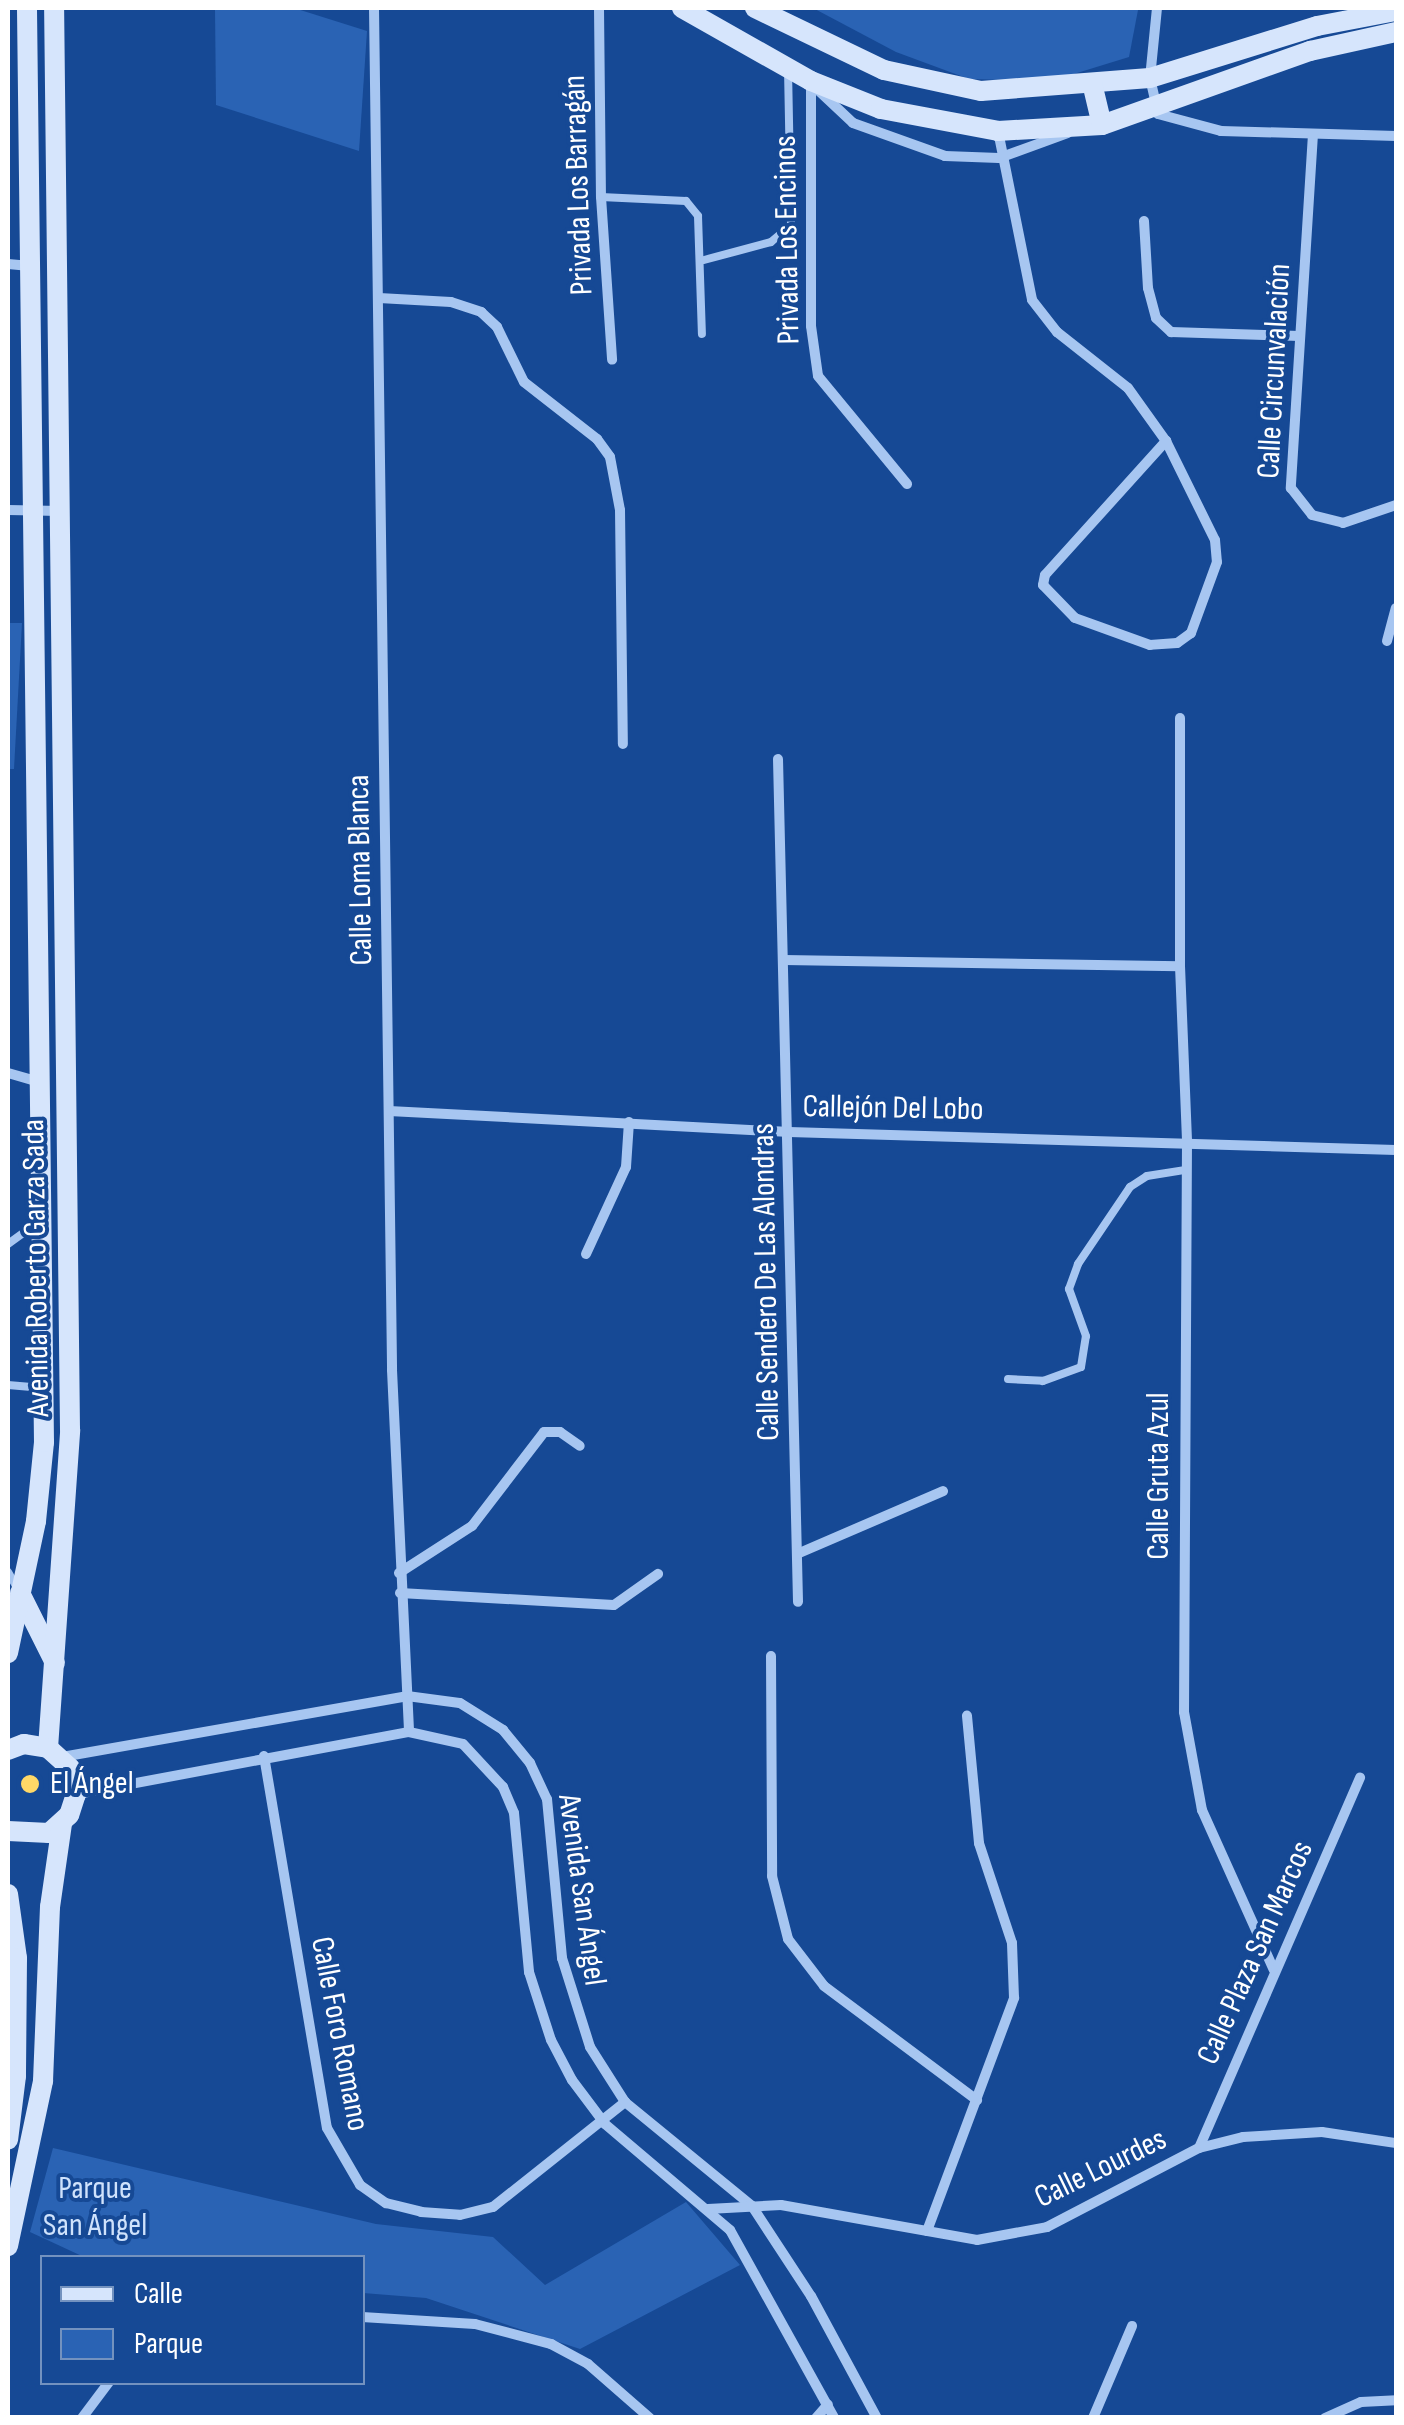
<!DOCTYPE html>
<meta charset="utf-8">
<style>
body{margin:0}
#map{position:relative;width:1404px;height:2425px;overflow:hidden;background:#164995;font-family:"Sofia Sans Condensed",sans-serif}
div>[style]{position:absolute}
.green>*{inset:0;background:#2a63b4}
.lane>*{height:8px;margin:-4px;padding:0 4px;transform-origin:4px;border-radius:4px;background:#a7c6f1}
.street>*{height:10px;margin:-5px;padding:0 5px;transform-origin:5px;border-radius:5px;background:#a7c6f1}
.secondary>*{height:20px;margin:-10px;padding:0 10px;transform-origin:10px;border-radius:10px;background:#d6e5fc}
.dots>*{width:28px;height:28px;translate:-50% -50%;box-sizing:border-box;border:5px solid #164995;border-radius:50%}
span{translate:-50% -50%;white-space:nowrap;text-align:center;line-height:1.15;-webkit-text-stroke:8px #164995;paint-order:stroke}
.street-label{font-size:32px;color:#fff}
.poi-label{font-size:32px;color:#fff}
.left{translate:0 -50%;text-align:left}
.park-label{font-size:32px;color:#cfe2fc}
.frame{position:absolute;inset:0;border:10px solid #fff;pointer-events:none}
.legend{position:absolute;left:40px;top:2255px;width:325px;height:130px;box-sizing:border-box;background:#164995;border:2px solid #7392bf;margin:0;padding:12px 18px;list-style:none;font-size:30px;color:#fff}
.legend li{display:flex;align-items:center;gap:20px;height:50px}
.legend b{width:50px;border:2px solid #7392bf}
</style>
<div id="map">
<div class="green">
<div style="clip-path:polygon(215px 8px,294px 8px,367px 31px,359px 151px,216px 105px)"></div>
<div style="clip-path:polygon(813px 8px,1128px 8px,1138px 10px,1129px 57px,1051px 81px,969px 79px,896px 52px)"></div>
<div style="clip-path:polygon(8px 623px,22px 623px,14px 769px,8px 769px)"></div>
<div style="clip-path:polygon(53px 2148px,376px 2224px,493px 2237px,545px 2285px,686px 2202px,740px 2265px,580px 2349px,426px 2298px,363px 2293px,362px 2258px,84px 2257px,30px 2232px)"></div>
</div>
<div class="lane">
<div style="left:601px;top:197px;width:85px;rotate:2.7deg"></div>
<div style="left:686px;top:201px;width:19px;rotate:51deg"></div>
<div style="left:698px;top:216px;width:118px;rotate:88.1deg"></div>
<div style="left:704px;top:260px;width:69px;rotate:-15deg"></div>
<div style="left:771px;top:242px;width:26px;rotate:-40deg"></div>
<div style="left:791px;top:225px;width:151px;rotate:-91.1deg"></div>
<div style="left:8px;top:1244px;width:34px;rotate:-36deg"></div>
<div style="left:1008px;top:1379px;width:35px;rotate:3deg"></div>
<div style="left:1043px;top:1381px;width:40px;rotate:-20.2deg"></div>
<div style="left:1081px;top:1367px;width:31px;rotate:-81deg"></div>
<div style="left:1086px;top:1336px;width:50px;rotate:-109.9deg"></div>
<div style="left:1069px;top:1289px;width:27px;rotate:-70deg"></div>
<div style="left:1078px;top:1264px;width:93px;rotate:-56deg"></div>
<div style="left:1130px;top:1187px;width:20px;rotate:-33deg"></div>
<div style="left:1147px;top:1176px;width:39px;rotate:-9deg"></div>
<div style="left:8px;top:1385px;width:35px;rotate:5deg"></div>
<div style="left:8px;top:1572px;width:20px;rotate:60deg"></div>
</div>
<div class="street">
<div style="left:374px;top:8px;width:1362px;rotate:89.24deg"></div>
<div style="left:392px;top:1370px;width:362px;rotate:87.3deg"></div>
<div style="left:599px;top:8px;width:189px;rotate:89.4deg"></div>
<div style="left:601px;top:197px;width:163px;rotate:86.1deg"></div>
<div style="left:1157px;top:8px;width:70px;rotate:95.7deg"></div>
<div style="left:1150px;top:78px;width:37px;rotate:77deg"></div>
<div style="left:1158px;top:114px;width:65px;rotate:15.1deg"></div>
<div style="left:1221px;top:131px;width:175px;rotate:1.6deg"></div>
<div style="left:811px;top:81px;width:245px;rotate:90deg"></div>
<div style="left:811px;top:326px;width:50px;rotate:82deg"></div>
<div style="left:818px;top:376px;width:140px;rotate:50.5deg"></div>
<div style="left:818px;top:90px;width:48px;rotate:43.3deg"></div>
<div style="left:853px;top:123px;width:98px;rotate:19.7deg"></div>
<div style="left:945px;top:156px;width:54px;rotate:2.1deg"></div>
<div style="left:999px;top:158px;width:73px;rotate:-19.9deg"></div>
<div style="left:998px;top:131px;width:172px;rotate:78.6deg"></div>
<div style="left:1032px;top:300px;width:41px;rotate:52deg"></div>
<div style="left:1057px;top:332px;width:90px;rotate:38.3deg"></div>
<div style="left:1128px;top:388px;width:65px;rotate:54.4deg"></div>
<div style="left:1166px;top:441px;width:110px;rotate:63.7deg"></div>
<div style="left:1215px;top:540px;width:22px;rotate:85deg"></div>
<div style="left:1217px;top:562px;width:76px;rotate:110.1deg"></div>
<div style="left:1191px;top:633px;width:17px;rotate:144deg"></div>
<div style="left:1177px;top:643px;width:27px;rotate:176deg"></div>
<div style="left:1150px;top:645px;width:80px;rotate:-160.2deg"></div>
<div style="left:1075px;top:618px;width:46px;rotate:-134.1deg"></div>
<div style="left:1043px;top:585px;width:10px;rotate:-79deg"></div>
<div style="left:1045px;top:575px;width:181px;rotate:-47.9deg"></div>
<div style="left:1313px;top:134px;width:355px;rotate:93.6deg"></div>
<div style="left:1291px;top:488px;width:34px;rotate:52deg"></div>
<div style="left:1312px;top:515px;width:32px;rotate:14deg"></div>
<div style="left:1343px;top:523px;width:56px;rotate:-18.8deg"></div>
<div style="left:1144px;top:221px;width:67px;rotate:86.6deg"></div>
<div style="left:1148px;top:288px;width:31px;rotate:75deg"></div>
<div style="left:1156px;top:318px;width:21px;rotate:43deg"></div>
<div style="left:1171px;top:332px;width:128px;rotate:1.8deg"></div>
<div style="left:8px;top:264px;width:22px;rotate:5deg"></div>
<div style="left:379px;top:298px;width:72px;rotate:3.2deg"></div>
<div style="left:451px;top:302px;width:32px;rotate:18deg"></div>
<div style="left:481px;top:312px;width:22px;rotate:43deg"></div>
<div style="left:497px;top:327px;width:61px;rotate:63.9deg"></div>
<div style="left:524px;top:382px;width:93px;rotate:38deg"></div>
<div style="left:597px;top:439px;width:22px;rotate:54deg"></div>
<div style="left:610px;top:457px;width:54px;rotate:79.3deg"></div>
<div style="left:620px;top:510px;width:234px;rotate:89.3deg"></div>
<div style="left:8px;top:510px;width:53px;rotate:1.1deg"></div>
<div style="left:1387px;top:641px;width:34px;rotate:-75deg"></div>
<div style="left:1180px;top:718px;width:248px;rotate:90deg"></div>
<div style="left:778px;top:759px;width:843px;rotate:88.64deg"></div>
<div style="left:784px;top:960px;width:396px;rotate:0.9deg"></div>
<div style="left:1180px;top:966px;width:175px;rotate:87.7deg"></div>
<div style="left:1187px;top:1141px;width:571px;rotate:90.3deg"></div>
<div style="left:1184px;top:1712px;width:100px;rotate:79.6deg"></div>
<div style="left:1202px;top:1810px;width:175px;rotate:65.8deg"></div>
<div style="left:8px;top:1073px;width:33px;rotate:16deg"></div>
<div style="left:389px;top:1111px;width:401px;rotate:3deg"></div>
<div style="left:789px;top:1132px;width:607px;rotate:1.7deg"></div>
<div style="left:586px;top:1254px;width:96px;rotate:-65.3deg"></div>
<div style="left:626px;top:1167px;width:45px;rotate:-86.2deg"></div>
<div style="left:797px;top:1554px;width:159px;rotate:-23.3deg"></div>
<div style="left:399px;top:1573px;width:87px;rotate:-32.8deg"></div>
<div style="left:472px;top:1526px;width:118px;rotate:-52.5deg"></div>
<div style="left:544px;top:1432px;width:16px"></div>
<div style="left:560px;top:1432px;width:24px;rotate:35deg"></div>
<div style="left:400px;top:1593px;width:214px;rotate:3.2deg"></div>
<div style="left:614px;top:1605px;width:54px;rotate:-35.2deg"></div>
<div style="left:771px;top:1656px;width:220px;rotate:89.7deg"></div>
<div style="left:772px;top:1876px;width:65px;rotate:75.7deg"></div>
<div style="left:788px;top:1939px;width:59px;rotate:52.5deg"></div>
<div style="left:824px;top:1986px;width:191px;rotate:36.7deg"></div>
<div style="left:264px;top:1756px;width:377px;rotate:80.4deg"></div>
<div style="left:327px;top:2128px;width:66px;rotate:59.9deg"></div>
<div style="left:360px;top:2185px;width:32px;rotate:35deg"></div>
<div style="left:386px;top:2203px;width:36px;rotate:14deg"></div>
<div style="left:421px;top:2212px;width:39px;rotate:4deg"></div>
<div style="left:460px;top:2215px;width:34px;rotate:-14deg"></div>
<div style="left:493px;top:2207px;width:169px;rotate:-38.5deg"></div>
<div style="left:62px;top:1757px;width:350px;rotate:-10deg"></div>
<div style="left:407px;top:1696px;width:53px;rotate:7.5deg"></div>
<div style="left:460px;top:1703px;width:51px;rotate:32.1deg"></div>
<div style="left:503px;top:1730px;width:43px;rotate:50.7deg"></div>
<div style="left:530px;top:1763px;width:40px;rotate:65deg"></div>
<div style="left:547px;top:1799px;width:160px;rotate:84.6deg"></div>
<div style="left:562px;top:1958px;width:93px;rotate:72.5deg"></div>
<div style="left:590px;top:2047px;width:65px;rotate:57.5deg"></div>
<div style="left:625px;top:2102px;width:164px;rotate:39.3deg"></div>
<div style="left:752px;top:2206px;width:108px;rotate:56.8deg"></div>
<div style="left:811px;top:2296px;width:139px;rotate:61.6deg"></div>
<div style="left:77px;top:1794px;width:338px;rotate:-10.6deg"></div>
<div style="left:409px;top:1732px;width:55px;rotate:12.5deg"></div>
<div style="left:463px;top:1744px;width:59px;rotate:47.1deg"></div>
<div style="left:503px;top:1787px;width:28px;rotate:67deg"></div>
<div style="left:514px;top:1813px;width:160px;rotate:84.6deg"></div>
<div style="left:529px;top:1972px;width:71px;rotate:72.1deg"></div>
<div style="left:551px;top:2040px;width:45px;rotate:62.3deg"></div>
<div style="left:572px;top:2080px;width:55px;rotate:53.1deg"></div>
<div style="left:605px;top:2124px;width:164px;rotate:40.3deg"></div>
<div style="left:730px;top:2230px;width:215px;rotate:61deg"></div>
<div style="left:1199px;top:2148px;width:404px;rotate:-66.5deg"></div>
<div style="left:708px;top:2209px;width:73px;rotate:-3.1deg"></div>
<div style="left:781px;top:2205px;width:199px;rotate:10.1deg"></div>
<div style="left:977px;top:2240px;width:71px;rotate:-10.5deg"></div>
<div style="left:1047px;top:2227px;width:171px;rotate:-27.5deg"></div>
<div style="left:1199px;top:2148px;width:45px;rotate:-14deg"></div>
<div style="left:1243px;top:2137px;width:79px;rotate:-3.6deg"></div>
<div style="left:1322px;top:2132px;width:75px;rotate:8.5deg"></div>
<div style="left:927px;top:2231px;width:249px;rotate:-69.5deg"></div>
<div style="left:1014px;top:1998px;width:55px;rotate:-92.1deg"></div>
<div style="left:1012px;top:1943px;width:105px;rotate:-108.3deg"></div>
<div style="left:979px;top:1843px;width:128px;rotate:-95.4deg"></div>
<div style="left:362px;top:2317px;width:113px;rotate:3.5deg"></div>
<div style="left:475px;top:2324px;width:79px;rotate:14.7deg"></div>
<div style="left:551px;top:2344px;width:42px;rotate:28.4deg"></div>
<div style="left:588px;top:2364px;width:82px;rotate:41.1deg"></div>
<div style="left:82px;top:2418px;width:45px;rotate:-53.1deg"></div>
<div style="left:816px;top:2418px;width:18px;rotate:-49deg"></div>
<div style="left:1093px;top:2418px;width:100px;rotate:-67deg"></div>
<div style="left:1325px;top:2418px;width:39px;rotate:-24deg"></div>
<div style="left:1361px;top:2402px;width:35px;rotate:-3deg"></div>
</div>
<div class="secondary">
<div style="left:682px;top:8px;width:148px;rotate:29.5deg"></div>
<div style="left:811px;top:81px;width:75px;rotate:21.8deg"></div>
<div style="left:881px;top:109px;width:119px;rotate:10.6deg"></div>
<div style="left:998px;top:131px;width:104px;rotate:-3.3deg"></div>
<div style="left:1102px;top:125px;width:221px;rotate:-19.6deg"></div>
<div style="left:1310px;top:51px;width:88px;rotate:-12.5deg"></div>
<div style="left:755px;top:8px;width:143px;rotate:25.7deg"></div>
<div style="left:884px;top:70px;width:99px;rotate:12.2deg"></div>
<div style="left:981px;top:91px;width:169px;rotate:-4.4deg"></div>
<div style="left:1150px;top:78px;width:175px;rotate:-17.3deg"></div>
<div style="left:1317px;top:26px;width:80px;rotate:-10.8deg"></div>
<div style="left:1092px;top:83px;width:43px;rotate:76.6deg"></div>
<div style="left:20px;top:1593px;width:78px;rotate:63.4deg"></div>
<div style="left:8px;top:1653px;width:135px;rotate:-78deg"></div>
<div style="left:36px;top:1521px;width:79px;rotate:-84.2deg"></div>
<div style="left:44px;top:1442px;width:1434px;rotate:-90.68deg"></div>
<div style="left:48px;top:1748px;width:319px;rotate:-86deg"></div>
<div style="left:70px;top:1430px;width:1422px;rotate:-90.64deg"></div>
<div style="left:8px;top:1750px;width:17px;rotate:-21deg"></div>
<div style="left:24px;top:1744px;width:24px;rotate:9deg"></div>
<div style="left:48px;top:1748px;width:30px;rotate:42deg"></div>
<div style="left:70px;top:1768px;width:27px;rotate:77deg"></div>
<div style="left:76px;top:1794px;width:22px;rotate:108deg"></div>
<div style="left:69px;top:1815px;width:27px;rotate:138deg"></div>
<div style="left:49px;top:1833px;width:41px;rotate:-177.2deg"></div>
<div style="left:8px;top:1894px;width:65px;rotate:82deg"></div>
<div style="left:17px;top:1958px;width:118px;rotate:90.5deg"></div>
<div style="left:16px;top:2076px;width:64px;rotate:97.1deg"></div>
<div style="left:8px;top:2246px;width:169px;rotate:-78deg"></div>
<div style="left:43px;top:2081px;width:174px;rotate:-87.7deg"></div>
<div style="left:50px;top:1907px;width:84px;rotate:-81.8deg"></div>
</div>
<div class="dots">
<div style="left:30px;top:1784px;background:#ffd867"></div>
</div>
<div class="street-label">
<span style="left:579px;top:185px;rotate:-92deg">Privada Los Barragán</span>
<span style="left:788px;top:240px;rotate:-91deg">Privada Los Encinos</span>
<span style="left:1275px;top:371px;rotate:-87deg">Calle Circunvalación</span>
<span style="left:361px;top:870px;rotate:-91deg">Calle Loma Blanca</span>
<span style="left:893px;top:1109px;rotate:1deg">Callejón Del Lobo</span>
<span style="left:37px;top:1268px;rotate:-91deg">Avenida Roberto Garza Sada</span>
<span style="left:767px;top:1282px;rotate:-91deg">Calle Sendero De Las Alondras</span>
<span style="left:1159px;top:1476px;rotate:-90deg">Calle Gruta Azul</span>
<span style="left:581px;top:1890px;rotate:82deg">Avenida San Ángel</span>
<span style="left:1256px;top:1953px;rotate:-66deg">Calle Plaza San Marcos</span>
<span style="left:339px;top:2034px;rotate:79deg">Calle Foro Romano</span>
<span style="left:1101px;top:2169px;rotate:-26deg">Calle Lourdes</span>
</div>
<div class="poi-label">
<span class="left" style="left:50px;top:1784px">El Ángel</span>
</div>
<div class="park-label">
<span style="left:95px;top:2208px">Parque<br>San Ángel</span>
</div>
<div class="frame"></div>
<ul class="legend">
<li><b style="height:12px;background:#d6e5fc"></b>Calle</li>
<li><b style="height:28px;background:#2a63b4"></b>Parque</li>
</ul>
</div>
